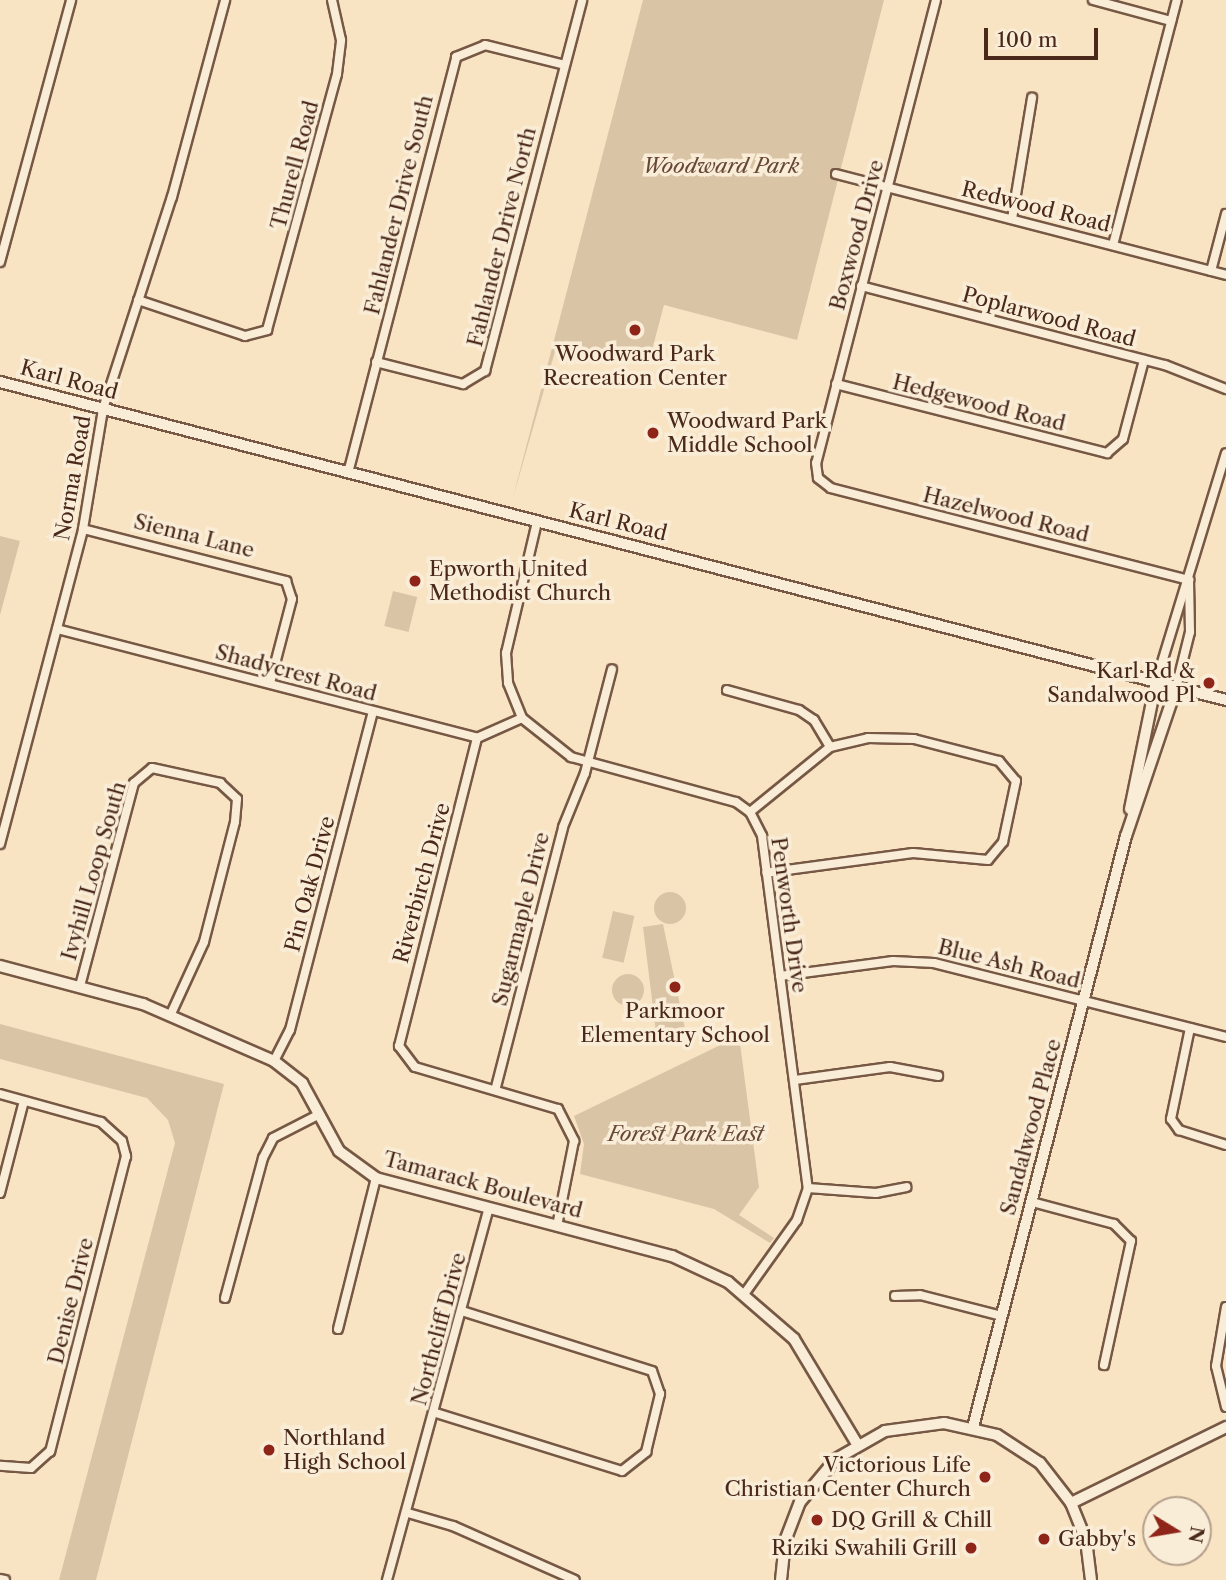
<!DOCTYPE html>
<style>
body{margin:0}
#map{position:relative;width:1226px;height:1580px;overflow:hidden;background:#f8e4c3;font-family:"Libre Caslon Text",serif}
div>[style]{position:absolute}
.green>*{inset:0;background:#dac4a6;transform-origin:0 0}
.round{border-radius:50%}
.roads{filter:drop-shadow(2px 0 #765844) drop-shadow(-2px 0 #765844) drop-shadow(0 2px #765844) drop-shadow(0 -2px #765844)}
.street>*{height:8px;margin:-4px;padding:0 4px;transform-origin:4px;border-radius:4px;background:#faedd8}
.secondary>*{height:10px;margin:-5px;padding:0 5px;transform-origin:5px;border-radius:5px;background:#faedd8}
.dots>*{width:19px;height:19px;translate:-50% -50%;box-sizing:border-box;border:4px solid #faedd8;border-radius:50%}
span{translate:-50% -50%;white-space:nowrap;text-align:center;line-height:1.15;-webkit-text-stroke:7px #faedd8;paint-order:stroke}
.street-label{font-size:21px;color:#4a291a}
.park-label{font-size:21px;color:#674836;font-style:italic}
.poi-label{font-size:21px;color:#4a291a}
.left{translate:0 -50%;text-align:left}
.right{translate:-100% -50%;text-align:right}
.north{position:absolute;left:1142px;top:1496px;width:70px;height:70px;box-sizing:border-box;background:#faedd8;border:2px solid #b49f8c;border-radius:50%;rotate:101deg;font-size:19px;font-weight:700;line-height:28px;text-align:center;color:#4a291a}
.north::after{content:'';display:block;margin:auto;width:24px;height:32px;background:#8f2418;clip-path:polygon(50% 0,100% 100%,50% 72%,0 100%)}
.scale{position:absolute;left:984px;top:28px;width:114px;height:32px;box-sizing:border-box;border:4px solid #4a291a;border-top:0;padding-left:9px;font-size:21px;line-height:24px;white-space:nowrap;color:#4a291a;-webkit-text-stroke:5px #faedd8;paint-order:stroke}
</style>
<div id="map">
<div class="green">
<div style="clip-path:polygon(643px 0,884px 0,797px 340px,664px 305px,648px 365px,558px 341px,512px 501px)"></div>
<div style="clip-path:polygon(0 536px,20px 541px,0 615px)"></div>
<div style="left:393px;top:591px;width:25px;height:36px;rotate:14deg"></div>
<div class="round" style="left:654px;top:892px;width:32px;height:32px"></div>
<div style="left:613px;top:911px;width:22px;height:48px;rotate:13deg"></div>
<div style="clip-path:polygon(663px 924px,685px 1029px,656px 1032px,643px 927px)"></div>
<div class="round" style="left:612px;top:974px;width:32px;height:32px"></div>
<div style="clip-path:polygon(0 1024px,224px 1084px,96px 1580px,59px 1580px,175px 1143px,168px 1120px,147px 1098px,0 1059px)"></div>
<div style="clip-path:polygon(739px 1036px,759px 1187px,739px 1215px,774px 1238px,770px 1243px,714px 1209px,580px 1174px,584px 1144px,574px 1116px)"></div>
</div>
<div class="roads">
<div class="street">
<div style="left:936px;top:0;width:478px;rotate:104.5deg"></div>
<div style="left:816px;top:463px;width:15px;rotate:82deg"></div>
<div style="left:818px;top:478px;width:16px;rotate:38deg"></div>
<div style="left:831px;top:488px;width:370px;rotate:14.4deg"></div>
<div style="left:1093px;top:0;width:81px;rotate:15.1deg"></div>
<div style="left:836px;top:174px;width:403px;rotate:14.5deg"></div>
<div style="left:1012px;top:219px;width:123px;rotate:-80.6deg"></div>
<div style="left:1113px;top:245px;width:253px;rotate:-75.4deg"></div>
<div style="left:0;top:262px;width:271px;rotate:-74.8deg"></div>
<div style="left:1211px;top:271px;width:59px;rotate:-75.3deg"></div>
<div style="left:861px;top:286px;width:314px;rotate:14.6deg"></div>
<div style="left:1165px;top:365px;width:66px;rotate:21.5deg"></div>
<div style="left:138px;top:300px;width:113px;rotate:18.6deg"></div>
<div style="left:245px;top:336px;width:23px;rotate:-15deg"></div>
<div style="left:267px;top:330px;width:265px;rotate:-74.7deg"></div>
<div style="left:337px;top:74px;width:34px;rotate:-83deg"></div>
<div style="left:341px;top:40px;width:41px;rotate:-102.7deg"></div>
<div style="left:376px;top:362px;width:90px;rotate:14.2deg"></div>
<div style="left:463px;top:384px;width:26px;rotate:-31deg"></div>
<div style="left:485px;top:371px;width:383px;rotate:-75.3deg"></div>
<div style="left:836px;top:384px;width:280px;rotate:14.3deg"></div>
<div style="left:1107px;top:453px;width:21px;rotate:-41deg"></div>
<div style="left:1123px;top:439px;width:82px;rotate:-75.1deg"></div>
<div style="left:348px;top:473px;width:430px;rotate:-75.4deg"></div>
<div style="left:456px;top:57px;width:31px;rotate:-22deg"></div>
<div style="left:485px;top:45px;width:82px;rotate:14deg"></div>
<div style="left:537px;top:522px;width:135px;rotate:103.3deg"></div>
<div style="left:506px;top:653px;width:30px;rotate:86deg"></div>
<div style="left:508px;top:683px;width:38px;rotate:68deg"></div>
<div style="left:522px;top:718px;width:63px;rotate:38.5deg"></div>
<div style="left:571px;top:757px;width:171px;rotate:15.3deg"></div>
<div style="left:736px;top:802px;width:17px;rotate:36deg"></div>
<div style="left:750px;top:812px;width:27px;rotate:63deg"></div>
<div style="left:762px;top:836px;width:355px;rotate:82.6deg"></div>
<div style="left:808px;top:1188px;width:34px;rotate:109deg"></div>
<div style="left:797px;top:1220px;width:90px;rotate:125.5deg"></div>
<div style="left:83px;top:529px;width:210px;rotate:14.4deg"></div>
<div style="left:286px;top:581px;width:19px;rotate:72deg"></div>
<div style="left:292px;top:599px;width:87px;rotate:104.7deg"></div>
<div style="left:57px;top:629px;width:434px;rotate:14.5deg"></div>
<div style="left:477px;top:738px;width:49px;rotate:-24deg"></div>
<div style="left:1156px;top:682px;width:239px;rotate:-73deg"></div>
<div style="left:1176px;top:688px;width:58px;rotate:-76deg"></div>
<div style="left:1190px;top:632px;width:52px;rotate:-91.1deg"></div>
<div style="left:727px;top:690px;width:75px;rotate:15.5deg"></div>
<div style="left:799px;top:710px;width:18px;rotate:34deg"></div>
<div style="left:814px;top:720px;width:31px;rotate:59deg"></div>
<div style="left:477px;top:738px;width:318px;rotate:104.2deg"></div>
<div style="left:399px;top:1046px;width:26px;rotate:53deg"></div>
<div style="left:415px;top:1067px;width:149px;rotate:16.4deg"></div>
<div style="left:558px;top:1109px;width:36px;rotate:63deg"></div>
<div style="left:574px;top:1141px;width:87px;rotate:101.3deg"></div>
<div style="left:750px;top:812px;width:103px;rotate:-39.1deg"></div>
<div style="left:830px;top:747px;width:39px;rotate:-13deg"></div>
<div style="left:868px;top:738px;width:46px;rotate:1.2deg"></div>
<div style="left:914px;top:739px;width:88px;rotate:14.5deg"></div>
<div style="left:999px;top:761px;width:26px;rotate:50deg"></div>
<div style="left:1016px;top:781px;width:62px;rotate:102deg"></div>
<div style="left:1003px;top:842px;width:23px;rotate:130deg"></div>
<div style="left:988px;top:860px;width:75px;rotate:-174.7deg"></div>
<div style="left:913px;top:853px;width:148px;rotate:172.3deg"></div>
<div style="left:0;top:844px;width:326px;rotate:-75.2deg"></div>
<div style="left:83px;top:529px;width:122px;rotate:-80.5deg"></div>
<div style="left:103px;top:409px;width:223px;rotate:-72deg"></div>
<div style="left:172px;top:197px;width:204px;rotate:-74.9deg"></div>
<div style="left:780px;top:976px;width:114px;rotate:-7.6deg"></div>
<div style="left:893px;top:961px;width:41px;rotate:2.8deg"></div>
<div style="left:934px;top:963px;width:301px;rotate:14.2deg"></div>
<div style="left:80px;top:986px;width:210px;rotate:-75.1deg"></div>
<div style="left:134px;top:783px;width:23px;rotate:-40deg"></div>
<div style="left:152px;top:768px;width:70px;rotate:12.4deg"></div>
<div style="left:220px;top:783px;width:23px;rotate:43deg"></div>
<div style="left:237px;top:799px;width:23px;rotate:95deg"></div>
<div style="left:235px;top:822px;width:124px;rotate:104.5deg"></div>
<div style="left:204px;top:942px;width:81px;rotate:114.7deg"></div>
<div style="left:1190px;top:1028px;width:93px;rotate:101.8deg"></div>
<div style="left:1171px;top:1119px;width:14px;rotate:54deg"></div>
<div style="left:1179px;top:1130px;width:49px;rotate:17.7deg"></div>
<div style="left:274px;top:1061px;width:35px;rotate:-63deg"></div>
<div style="left:290px;top:1030px;width:329px;rotate:-75.4deg"></div>
<div style="left:795px;top:1080px;width:96px;rotate:-7.8deg"></div>
<div style="left:890px;top:1067px;width:49px;rotate:10.6deg"></div>
<div style="left:496px;top:1087px;width:268px;rotate:-75.5deg"></div>
<div style="left:563px;top:827px;width:58px;rotate:-67.8deg"></div>
<div style="left:585px;top:773px;width:107px;rotate:-75.4deg"></div>
<div style="left:0;top:1094px;width:105px;rotate:15.5deg"></div>
<div style="left:101px;top:1122px;width:28px;rotate:42deg"></div>
<div style="left:122px;top:1141px;width:16px;rotate:75deg"></div>
<div style="left:126px;top:1156px;width:305px;rotate:104.4deg"></div>
<div style="left:50px;top:1451px;width:25px;rotate:138deg"></div>
<div style="left:31px;top:1468px;width:31px;rotate:-176deg"></div>
<div style="left:808px;top:1188px;width:68px;rotate:4.2deg"></div>
<div style="left:876px;top:1193px;width:31px;rotate:-11deg"></div>
<div style="left:0;top:1193px;width:95px;rotate:-75.4deg"></div>
<div style="left:1032px;top:1202px;width:85px;rotate:15deg"></div>
<div style="left:1114px;top:1224px;width:24px;rotate:45deg"></div>
<div style="left:1131px;top:1241px;width:127px;rotate:102.3deg"></div>
<div style="left:895px;top:1296px;width:25px;rotate:-2deg"></div>
<div style="left:920px;top:1295px;width:85px;rotate:14.4deg"></div>
<div style="left:225px;top:1298px;width:145px;rotate:-74.8deg"></div>
<div style="left:263px;top:1158px;width:22px;rotate:-63deg"></div>
<div style="left:273px;top:1138px;width:51px;rotate:-27.1deg"></div>
<div style="left:1226px;top:1307px;width:60px;rotate:99.6deg"></div>
<div style="left:1216px;top:1366px;width:42px;rotate:76.3deg"></div>
<div style="left:338px;top:1329px;width:156px;rotate:-75.9deg"></div>
<div style="left:436px;top:1413px;width:195px;rotate:17.3deg"></div>
<div style="left:622px;top:1471px;width:31px;rotate:-38deg"></div>
<div style="left:646px;top:1452px;width:60px;rotate:-76.4deg"></div>
<div style="left:660px;top:1394px;width:24px;rotate:-109deg"></div>
<div style="left:652px;top:1371px;width:199px;rotate:-162.5deg"></div>
<div style="left:408px;top:1513px;width:47px;rotate:16.1deg"></div>
<div style="left:453px;top:1526px;width:133px;rotate:23.9deg"></div>
<div style="left:0;top:1579px;width:5px;rotate:11deg"></div>
<div style="left:387px;top:1580px;width:386px;rotate:-74.7deg"></div>
</div>
<div class="secondary">
<div style="left:0;top:382px;width:1267px;rotate:14.54deg"></div>
<div style="left:1130px;top:809px;width:130px;rotate:-78.4deg"></div>
<div style="left:0;top:966px;width:148px;rotate:14.9deg"></div>
<div style="left:143px;top:1004px;width:143px;rotate:23.5deg"></div>
<div style="left:274px;top:1061px;width:36px;rotate:38deg"></div>
<div style="left:302px;top:1083px;width:77px;rotate:61.4deg"></div>
<div style="left:339px;top:1151px;width:46px;rotate:36.1deg"></div>
<div style="left:376px;top:1178px;width:306px;rotate:14.8deg"></div>
<div style="left:672px;top:1256px;width:62px;rotate:24.9deg"></div>
<div style="left:728px;top:1282px;width:87px;rotate:40.8deg"></div>
<div style="left:794px;top:1339px;width:122px;rotate:59deg"></div>
<div style="left:973px;top:1427px;width:610px;rotate:-75.49deg"></div>
<div style="left:1126px;top:836px;width:156px;rotate:-71.3deg"></div>
<div style="left:1071px;top:1503px;width:173px;rotate:-26.1deg"></div>
<div style="left:781px;top:1580px;width:39px;rotate:-84deg"></div>
<div style="left:785px;top:1541px;width:42px;rotate:-69deg"></div>
<div style="left:800px;top:1502px;width:56px;rotate:-50.1deg"></div>
<div style="left:836px;top:1459px;width:56px;rotate:-29.7deg"></div>
<div style="left:885px;top:1431px;width:60px;rotate:-7.7deg"></div>
<div style="left:944px;top:1423px;width:54px;rotate:12.8deg"></div>
<div style="left:997px;top:1435px;width:51px;rotate:33.1deg"></div>
<div style="left:1040px;top:1463px;width:51px;rotate:52.2deg"></div>
<div style="left:1071px;top:1503px;width:40px;rotate:68deg"></div>
<div style="left:1086px;top:1540px;width:40px;rotate:82.9deg"></div>
</div>
</div>
<div class="dots">
<div style="left:635px;top:330px;background:#8f2418"></div>
<div style="left:653px;top:433px;background:#8f2418"></div>
<div style="left:415px;top:581px;background:#8f2418"></div>
<div style="left:1209px;top:683px;background:#8f2418"></div>
<div style="left:675px;top:987px;background:#8f2418"></div>
<div style="left:269px;top:1450px;background:#8f2418"></div>
<div style="left:985px;top:1477px;background:#8f2418"></div>
<div style="left:817px;top:1520px;background:#8f2418"></div>
<div style="left:1044px;top:1539px;background:#8f2418"></div>
<div style="left:971px;top:1548px;background:#8f2418"></div>
</div>
<div class="street-label">
<span style="left:295px;top:165px;rotate:-75deg">Thurell Road</span>
<span style="left:399px;top:205px;rotate:-76deg">Fahlander Drive South</span>
<span style="left:1036px;top:207px;rotate:14deg">Redwood Road</span>
<span style="left:857px;top:235px;rotate:-75deg">Boxwood Drive</span>
<span style="left:502px;top:237px;rotate:-76deg">Fahlander Drive North</span>
<span style="left:1049px;top:317px;rotate:15deg">Poplarwood Road</span>
<span style="left:69px;top:380px;rotate:15deg">Karl Road</span>
<span style="left:979px;top:403px;rotate:14deg">Hedgewood Road</span>
<span style="left:73px;top:478px;rotate:-80deg">Norma Road</span>
<span style="left:1006px;top:515px;rotate:14deg">Hazelwood Road</span>
<span style="left:618px;top:522px;rotate:14deg">Karl Road</span>
<span style="left:194px;top:536px;rotate:14deg">Sienna Lane</span>
<span style="left:296px;top:673px;rotate:15deg">Shadycrest Road</span>
<span style="left:94px;top:871px;rotate:-74deg">Ivyhill Loop South</span>
<span style="left:422px;top:883px;rotate:-75deg">Riverbirch Drive</span>
<span style="left:310px;top:884px;rotate:-75deg">Pin Oak Drive</span>
<span style="left:789px;top:915px;rotate:82deg">Penworth Drive</span>
<span style="left:521px;top:919px;rotate:-76deg">Sugarmaple Drive</span>
<span style="left:1009px;top:964px;rotate:14deg">Blue Ash Road</span>
<span style="left:1031px;top:1127px;rotate:-75deg">Sandalwood Place</span>
<span style="left:483px;top:1185px;rotate:15deg">Tamarack Boulevard</span>
<span style="left:71px;top:1301px;rotate:-76deg">Denise Drive</span>
<span style="left:439px;top:1329px;rotate:-75deg">Northcliff Drive</span>
</div>
<div class="park-label">
<span style="left:721px;top:166px">Woodward Park</span>
<span style="left:686px;top:1134px">Forest Park East</span>
</div>
<div class="poi-label">
<span style="left:635px;top:366px">Woodward Park<br>Recreation Center</span>
<span class="left" style="left:667px;top:433px">Woodward Park<br>Middle School</span>
<span class="left" style="left:429px;top:581px">Epworth United<br>Methodist Church</span>
<span class="right" style="left:1195px;top:683px">Karl Rd &amp;<br>Sandalwood Pl</span>
<span style="left:675px;top:1023px">Parkmoor<br>Elementary School</span>
<span class="left" style="left:283px;top:1450px">Northland<br>High School</span>
<span class="right" style="left:971px;top:1477px">Victorious Life<br>Christian Center Church</span>
<span class="left" style="left:831px;top:1520px">DQ Grill &amp; Chill</span>
<span class="left" style="left:1058px;top:1539px">Gabby's</span>
<span class="right" style="left:957px;top:1548px">Riziki Swahili Grill</span>
</div>
<div class="north">N</div>
<div class="scale">100 m</div>
</div>
